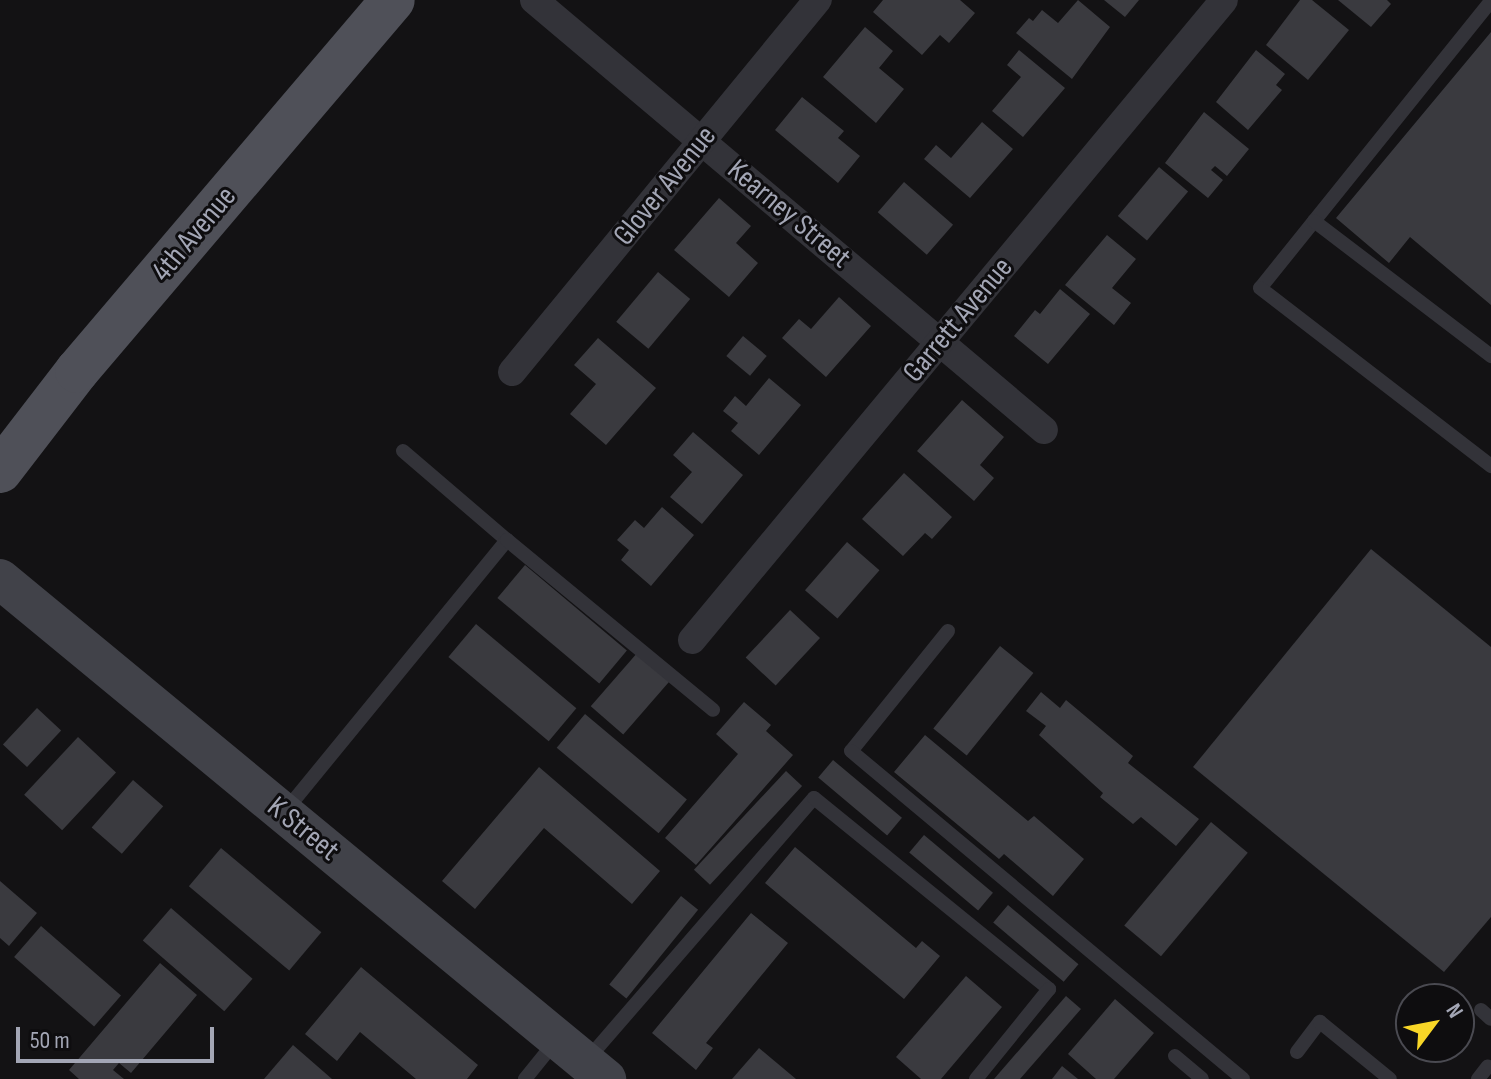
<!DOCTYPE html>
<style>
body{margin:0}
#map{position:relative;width:1491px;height:1079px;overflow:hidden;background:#131214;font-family:"Sofia Sans Condensed",sans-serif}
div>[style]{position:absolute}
.building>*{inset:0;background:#3a3a3f;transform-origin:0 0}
.lane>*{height:14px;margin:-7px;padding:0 7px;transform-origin:7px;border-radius:7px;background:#333339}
.street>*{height:28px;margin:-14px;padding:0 14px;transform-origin:14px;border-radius:14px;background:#333339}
.secondary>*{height:40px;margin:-20px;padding:0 20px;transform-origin:20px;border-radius:20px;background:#414249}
.primary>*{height:44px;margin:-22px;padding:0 22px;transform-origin:22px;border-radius:22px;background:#4f5058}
span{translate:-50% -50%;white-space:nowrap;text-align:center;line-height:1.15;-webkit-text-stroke:6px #0e0d0f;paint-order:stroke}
.street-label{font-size:30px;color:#a3a6b5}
.north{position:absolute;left:1395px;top:983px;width:80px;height:80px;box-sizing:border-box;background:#0e0d0f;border:2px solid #4a4a51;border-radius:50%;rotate:58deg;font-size:22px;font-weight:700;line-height:32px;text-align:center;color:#a3a6b5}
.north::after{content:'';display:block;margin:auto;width:28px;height:36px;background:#f8d627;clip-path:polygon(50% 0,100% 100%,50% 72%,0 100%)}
.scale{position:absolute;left:16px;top:1027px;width:198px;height:36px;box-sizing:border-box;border:4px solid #a3a6b5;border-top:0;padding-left:10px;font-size:24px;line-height:28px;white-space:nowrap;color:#a3a6b5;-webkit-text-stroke:6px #0e0d0f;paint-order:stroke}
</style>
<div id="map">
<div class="building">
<div style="clip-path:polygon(883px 0,960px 0,975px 13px,949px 43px,940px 35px,922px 55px,873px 12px)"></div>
<div style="clip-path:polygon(1078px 0,1110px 27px,1072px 79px,1016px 33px,1029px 18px,1033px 21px,1042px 10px,1058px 23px)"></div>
<div style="clip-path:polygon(1104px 0,1139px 0,1125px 17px)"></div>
<div style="clip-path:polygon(1300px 0,1312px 0,1349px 30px,1308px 80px,1266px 45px)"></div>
<div style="clip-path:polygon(1338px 0,1387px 0,1391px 4px,1371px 27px)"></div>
<div style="clip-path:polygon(865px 27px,893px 51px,879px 68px,904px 89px,876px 123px,823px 77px)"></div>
<div style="clip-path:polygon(1491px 32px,1491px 305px,1410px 237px,1389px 263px,1336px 218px)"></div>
<div style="clip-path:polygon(1019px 50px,1065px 88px,1023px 137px,992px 111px,1021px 77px,1007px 65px)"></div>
<div style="clip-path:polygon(1256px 50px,1285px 74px,1276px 85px,1282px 90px,1248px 130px,1216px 102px)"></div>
<div style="clip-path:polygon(802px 97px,844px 131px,838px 138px,860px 156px,838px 183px,775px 130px)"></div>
<div style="clip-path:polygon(1204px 112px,1249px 149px,1227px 176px,1215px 166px,1211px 170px,1223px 180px,1208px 198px,1165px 163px)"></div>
<div style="clip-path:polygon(982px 122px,1013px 149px,970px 198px,924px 159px,936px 145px,951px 158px)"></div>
<div style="left:1159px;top:167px;width:38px;height:64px;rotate:40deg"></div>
<div style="left:904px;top:182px;width:65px;height:40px;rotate:41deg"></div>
<div style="clip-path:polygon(719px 198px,751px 226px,736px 243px,758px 263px,729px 297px,674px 250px)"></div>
<div style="clip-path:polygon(1107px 235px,1136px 259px,1112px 288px,1131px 303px,1114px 325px,1065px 285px)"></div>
<div style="left:658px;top:272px;width:42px;height:65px;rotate:40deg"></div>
<div style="clip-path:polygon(1060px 289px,1090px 314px,1048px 364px,1014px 336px,1035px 310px,1040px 314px)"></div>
<div style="clip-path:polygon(839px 297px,871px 326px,826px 377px,782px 338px,799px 319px,811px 329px)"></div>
<div style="left:743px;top:336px;width:31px;height:26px;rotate:40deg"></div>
<div style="clip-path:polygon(598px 338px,656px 388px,606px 445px,570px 414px,596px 384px,574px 365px)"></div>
<div style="clip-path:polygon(769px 378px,801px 405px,759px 455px,731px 431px,738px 423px,723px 411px,735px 396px,746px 406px)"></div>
<div style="clip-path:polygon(962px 400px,1004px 437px,980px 465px,994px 478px,974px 501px,917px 451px)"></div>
<div style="clip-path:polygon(693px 432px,743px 475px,702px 524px,670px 497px,692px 472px,673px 455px)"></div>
<div style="clip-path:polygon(904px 473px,952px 517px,932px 539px,925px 533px,903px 556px,862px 519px)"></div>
<div style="clip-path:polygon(662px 507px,694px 535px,651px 586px,621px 560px,629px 550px,617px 540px,635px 520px,644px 528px)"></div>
<div style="left:847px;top:542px;width:43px;height:64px;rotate:41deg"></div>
<div style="clip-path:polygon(1371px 549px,1491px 647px,1491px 917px,1444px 972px,1193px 767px)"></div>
<div style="left:525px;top:565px;width:133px;height:43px;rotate:40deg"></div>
<div style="left:790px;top:610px;width:41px;height:65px;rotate:43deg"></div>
<div style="left:476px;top:624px;width:131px;height:43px;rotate:40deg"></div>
<div style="left:1000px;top:646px;width:43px;height:106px;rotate:39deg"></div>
<div style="left:638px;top:652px;width:43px;height:72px;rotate:41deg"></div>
<div style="clip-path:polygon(1041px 692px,1060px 708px,1066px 700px,1133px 756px,1128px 763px,1199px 819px,1176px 846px,1141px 817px,1133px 824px,1100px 797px,1103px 793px,1039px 735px,1046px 726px,1026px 711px)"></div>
<div style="clip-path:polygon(744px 702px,771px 725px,766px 731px,793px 755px,696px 865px,665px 838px,738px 754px,716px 734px)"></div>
<div style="left:37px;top:708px;width:33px;height:50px;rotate:43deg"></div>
<div style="left:585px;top:714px;width:133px;height:44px;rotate:40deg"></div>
<div style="clip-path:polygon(925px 735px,1028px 821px,1034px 816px,1084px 859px,1053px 896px,1004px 854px,999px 859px,894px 772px)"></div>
<div style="left:78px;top:737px;width:52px;height:79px;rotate:43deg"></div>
<div style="left:833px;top:760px;width:90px;height:23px;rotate:40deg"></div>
<div style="clip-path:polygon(539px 767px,660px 871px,632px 904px,544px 828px,475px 909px,442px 881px)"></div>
<div style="left:786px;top:771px;width:22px;height:135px;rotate:43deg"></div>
<div style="left:133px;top:780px;width:40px;height:63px;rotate:41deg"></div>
<div style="left:1211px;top:822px;width:48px;height:135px;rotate:40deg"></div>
<div style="left:924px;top:835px;width:90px;height:23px;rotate:40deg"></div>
<div style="clip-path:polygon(795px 847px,916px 948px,922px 941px,940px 956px,904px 999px,765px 883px)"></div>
<div style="left:221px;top:848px;width:131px;height:50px;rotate:40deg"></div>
<div style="clip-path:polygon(0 881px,37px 913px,9px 946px,0 938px)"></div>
<div style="left:681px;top:896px;width:22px;height:114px;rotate:39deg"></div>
<div style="left:1008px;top:905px;width:92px;height:23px;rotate:40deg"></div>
<div style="left:171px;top:908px;width:108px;height:43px;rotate:41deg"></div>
<div style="clip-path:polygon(751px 913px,788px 943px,706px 1043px,713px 1048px,696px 1070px,652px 1033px)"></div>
<div style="left:41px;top:926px;width:106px;height:41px;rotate:41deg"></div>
<div style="clip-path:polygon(160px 963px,197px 995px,131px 1073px,119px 1063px,113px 1070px,124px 1079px,79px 1079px,69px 1070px)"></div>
<div style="clip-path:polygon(361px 967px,478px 1065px,467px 1079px,416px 1079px,360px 1032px,337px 1061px,305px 1034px)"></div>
<div style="clip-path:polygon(966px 976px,1002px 1007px,941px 1079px,921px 1079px,896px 1057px)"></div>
<div style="clip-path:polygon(1066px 996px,1081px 1009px,1020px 1079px,994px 1079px)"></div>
<div style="clip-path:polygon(1115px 999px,1154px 1033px,1114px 1079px,1096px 1079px,1068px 1054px)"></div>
<div style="clip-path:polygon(293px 1045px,332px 1079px,264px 1079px)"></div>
<div style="clip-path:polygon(759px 1048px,796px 1079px,732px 1079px)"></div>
<div style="clip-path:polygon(1062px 1066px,1078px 1079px,1052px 1079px)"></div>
</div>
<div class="lane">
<div style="left:1491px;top:1px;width:368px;rotate:128.8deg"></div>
<div style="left:1260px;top:288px;width:292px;rotate:37.6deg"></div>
<div style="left:1314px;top:221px;width:223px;rotate:37.3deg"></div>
<div style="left:403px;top:451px;width:137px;rotate:40.6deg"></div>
<div style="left:948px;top:631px;width:154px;rotate:128.9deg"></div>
<div style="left:851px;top:751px;width:511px;rotate:39.92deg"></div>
<div style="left:286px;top:810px;width:349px;rotate:-50.7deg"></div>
<div style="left:507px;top:540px;width:267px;rotate:39.5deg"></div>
<div style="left:1481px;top:1010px;width:13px;rotate:42deg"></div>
<div style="left:1297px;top:1052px;width:38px;rotate:-53deg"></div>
<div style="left:1320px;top:1022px;width:90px;rotate:39.2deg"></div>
<div style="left:1175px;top:1056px;width:35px;rotate:40deg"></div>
<div style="left:586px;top:1061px;width:348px;rotate:-49.1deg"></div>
<div style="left:814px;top:798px;width:303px;rotate:39.1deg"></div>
<div style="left:1049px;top:989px;width:116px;rotate:129deg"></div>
<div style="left:525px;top:1079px;width:48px;rotate:-51deg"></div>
<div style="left:1478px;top:1079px;width:16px;rotate:-52deg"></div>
</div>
<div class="street">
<div style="left:534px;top:0;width:667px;rotate:40.14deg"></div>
<div style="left:512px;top:372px;width:482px;rotate:-50.6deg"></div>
<div style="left:692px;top:640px;width:832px;rotate:-50.26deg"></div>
</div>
<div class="secondary">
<div style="left:0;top:579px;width:786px;rotate:39.53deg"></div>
</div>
<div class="primary">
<div style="left:0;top:471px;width:126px;rotate:-52.4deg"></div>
<div style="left:77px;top:371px;width:487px;rotate:-49.6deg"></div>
</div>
<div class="street-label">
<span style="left:665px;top:186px;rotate:-51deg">Glover Avenue</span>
<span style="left:789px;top:214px;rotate:40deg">Kearney Street</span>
<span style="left:194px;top:234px;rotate:-50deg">4th Avenue</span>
<span style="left:958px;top:320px;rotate:-50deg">Garrett Avenue</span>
<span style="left:303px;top:829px;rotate:39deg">K Street</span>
</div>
<div class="north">N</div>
<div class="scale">50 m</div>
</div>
